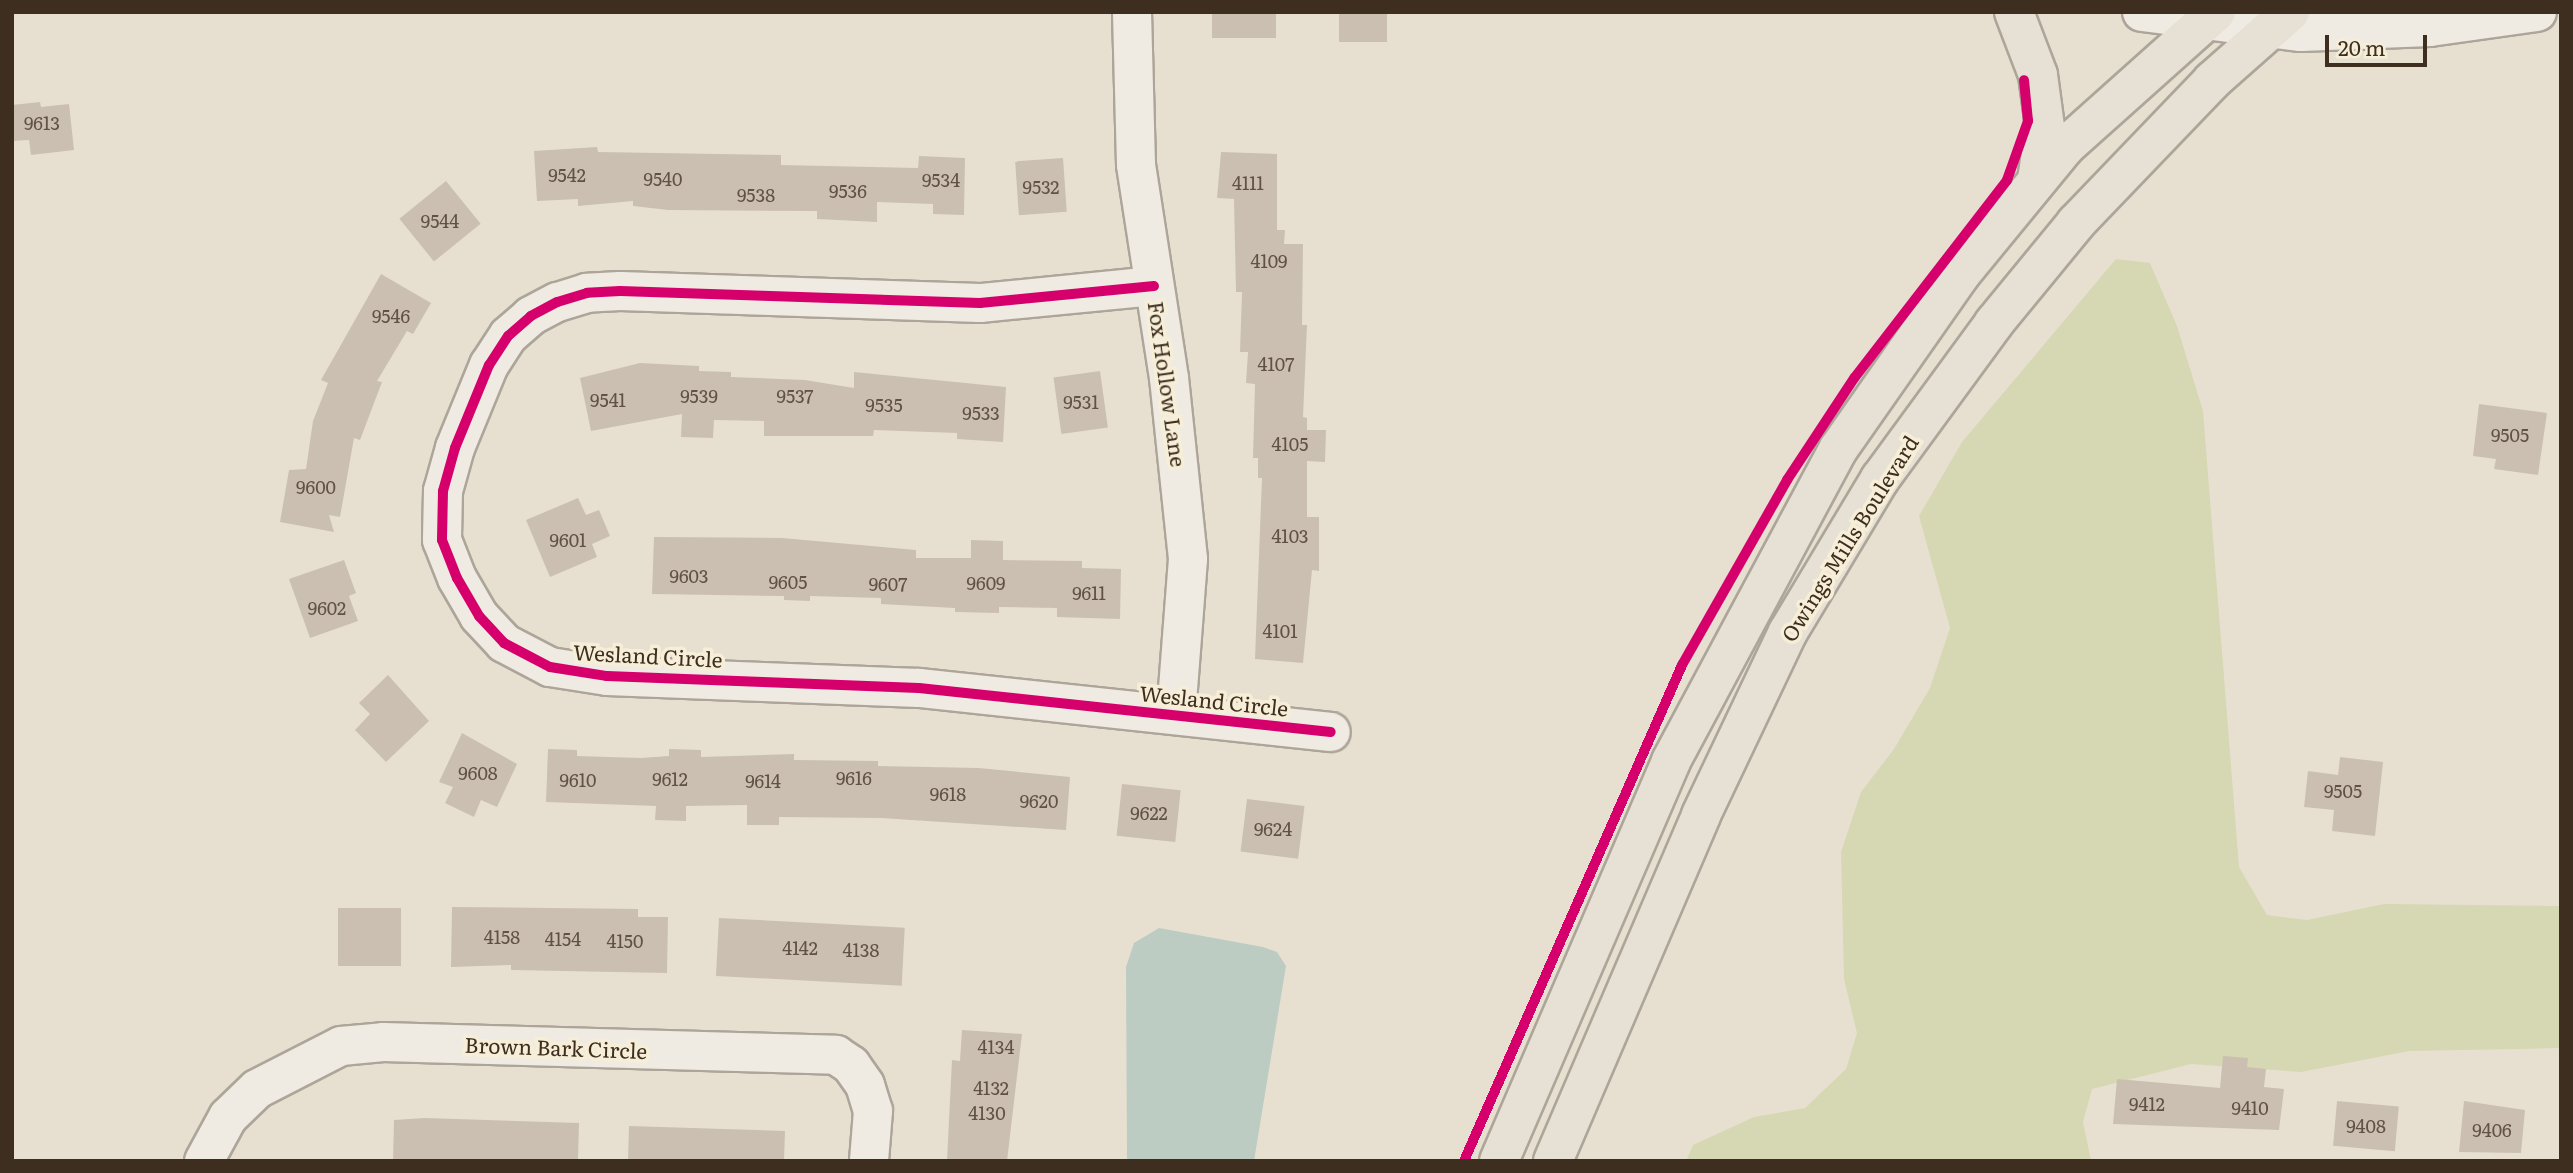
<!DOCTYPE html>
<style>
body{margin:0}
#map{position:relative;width:2573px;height:1173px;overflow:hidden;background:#e7e0d1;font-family:Literata,serif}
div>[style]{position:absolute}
.green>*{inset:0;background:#d6d7b3}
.water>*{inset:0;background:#bcccc2}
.building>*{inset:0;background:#cbbfb2;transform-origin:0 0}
.roads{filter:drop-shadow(2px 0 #ada599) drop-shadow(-2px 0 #ada599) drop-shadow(0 2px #ada599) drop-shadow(0 -2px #ada599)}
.minor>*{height:38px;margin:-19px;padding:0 19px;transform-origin:19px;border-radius:19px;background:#efebe3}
.tertiary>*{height:38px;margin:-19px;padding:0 19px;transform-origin:19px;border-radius:19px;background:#efebe3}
.primary>*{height:38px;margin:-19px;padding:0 19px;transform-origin:19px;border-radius:19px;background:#e6e1d4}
.cycleway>*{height:10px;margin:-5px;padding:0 5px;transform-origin:5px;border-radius:5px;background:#d6006c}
span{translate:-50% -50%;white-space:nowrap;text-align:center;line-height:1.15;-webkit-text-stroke:7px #f7eed8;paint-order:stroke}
.number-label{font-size:18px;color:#605244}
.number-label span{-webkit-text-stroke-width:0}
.street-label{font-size:21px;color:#3d2e20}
.frame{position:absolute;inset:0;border:14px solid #3d2e20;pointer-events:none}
.scale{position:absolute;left:2325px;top:35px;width:102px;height:32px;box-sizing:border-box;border:4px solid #3d2e20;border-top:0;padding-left:9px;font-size:21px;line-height:24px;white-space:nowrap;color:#3d2e20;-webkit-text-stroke:5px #f7eed8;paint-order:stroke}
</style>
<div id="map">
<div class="green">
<div style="clip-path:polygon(2116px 259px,2150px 263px,2177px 326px,2203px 411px,2239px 867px,2267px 915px,2307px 920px,2384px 904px,2561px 906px,2561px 1048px,2409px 1051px,2301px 1072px,2191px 1064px,2092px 1089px,2083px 1122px,2091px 1161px,1686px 1161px,1693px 1145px,1754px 1117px,1805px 1108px,1846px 1069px,1857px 1033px,1844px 979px,1841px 852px,1861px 792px,1894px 749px,1930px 688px,1950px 628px,1919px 516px,1962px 442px)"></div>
</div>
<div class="water">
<div style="clip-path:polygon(1159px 928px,1263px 947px,1277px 952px,1286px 966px,1254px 1161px,1127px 1161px,1126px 967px,1134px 943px)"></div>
</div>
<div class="building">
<div style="left:1212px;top:12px;width:64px;height:26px"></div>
<div style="left:1339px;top:12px;width:48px;height:30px"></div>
<div style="clip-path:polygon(40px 102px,41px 107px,69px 104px,74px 150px,31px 155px,29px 140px,12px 141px,12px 105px)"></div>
<div style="clip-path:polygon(597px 147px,598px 152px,781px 155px,781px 165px,918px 168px,919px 156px,965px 158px,964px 215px,933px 214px,933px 204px,877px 202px,877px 222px,817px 219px,817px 211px,668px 210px,633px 206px,633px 201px,578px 206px,578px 199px,537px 201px,534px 151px)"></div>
<div style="clip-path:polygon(1221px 152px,1277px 154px,1277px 230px,1285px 230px,1284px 244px,1303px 244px,1302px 325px,1307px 325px,1303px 417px,1307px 418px,1307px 430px,1326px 430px,1325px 462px,1307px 461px,1307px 517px,1319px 517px,1319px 571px,1312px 570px,1303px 663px,1255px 659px,1262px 478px,1258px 478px,1258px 458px,1253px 458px,1255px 384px,1246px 383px,1248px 352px,1240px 352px,1242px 292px,1236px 292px,1234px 199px,1217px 198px)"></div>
<div style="left:1063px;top:158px;width:54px;height:48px;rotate:86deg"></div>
<div style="left:446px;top:181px;width:55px;height:60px;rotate:51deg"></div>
<div style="clip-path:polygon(381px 274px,431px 303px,413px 334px,407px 331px,377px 381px,382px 382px,360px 440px,354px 438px,340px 517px,329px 515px,334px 532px,280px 522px,289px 470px,306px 469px,313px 421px,328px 383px,321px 380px)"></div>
<div style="clip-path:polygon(640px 363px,699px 366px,699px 371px,731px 372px,731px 377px,805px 380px,854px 388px,854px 372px,1006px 387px,1003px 442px,957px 439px,957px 433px,874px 430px,873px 436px,764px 436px,764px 421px,714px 420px,713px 438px,681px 437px,682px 414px,591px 431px,580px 378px)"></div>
<div style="left:1100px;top:371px;width:57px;height:47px;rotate:82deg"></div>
<div style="clip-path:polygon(2479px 404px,2547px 413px,2538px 475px,2494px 469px,2496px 459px,2473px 456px)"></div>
<div style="clip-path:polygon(578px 498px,586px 515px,599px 510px,610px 536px,592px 544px,597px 557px,550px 577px,526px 520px)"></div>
<div style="clip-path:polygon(654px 537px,782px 538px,916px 550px,916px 558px,971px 558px,971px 540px,1003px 541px,1003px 560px,1082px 561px,1082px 568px,1121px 569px,1120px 619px,1057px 617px,1057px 608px,999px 607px,999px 613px,955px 612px,955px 608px,881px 604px,881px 598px,810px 596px,810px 601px,784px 600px,784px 596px,652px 594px)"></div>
<div style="clip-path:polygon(344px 560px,356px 593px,349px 596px,358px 621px,310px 638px,289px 579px)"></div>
<div style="clip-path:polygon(388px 675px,429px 721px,386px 762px,355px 730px,370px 714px,359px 703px)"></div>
<div style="clip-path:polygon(462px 733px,517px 764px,497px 807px,481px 800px,474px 817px,445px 803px,453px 787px,439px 782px)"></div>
<div style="clip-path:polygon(548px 749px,577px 750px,577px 756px,641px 758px,669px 756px,669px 749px,701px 750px,701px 757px,794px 754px,794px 760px,878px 761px,878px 766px,979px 768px,1070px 777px,1066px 830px,881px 818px,779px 817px,779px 825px,747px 825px,747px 805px,686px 806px,686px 821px,655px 820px,656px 806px,546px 802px)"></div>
<div style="clip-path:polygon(2340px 757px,2383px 762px,2375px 836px,2332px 831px,2334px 810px,2304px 807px,2308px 771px,2338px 775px)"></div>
<div style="left:1122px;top:784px;width:59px;height:52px;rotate:6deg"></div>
<div style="left:1247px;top:799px;width:58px;height:53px;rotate:7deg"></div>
<div style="clip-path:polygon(452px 907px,638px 909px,638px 917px,668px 917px,667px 973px,511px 970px,511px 965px,451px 967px)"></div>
<div style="left:338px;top:908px;width:63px;height:58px"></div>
<div style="left:719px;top:918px;width:186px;height:58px;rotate:3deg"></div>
<div style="clip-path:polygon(962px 1030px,1022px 1034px,1007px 1161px,947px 1161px,952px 1060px,960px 1061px)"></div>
<div style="clip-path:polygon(2223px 1056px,2248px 1058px,2247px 1067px,2266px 1069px,2264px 1087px,2284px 1089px,2279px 1130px,2113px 1124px,2117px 1079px,2220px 1088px)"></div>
<div style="left:2337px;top:1101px;width:62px;height:45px;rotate:5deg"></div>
<div style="clip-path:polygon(2464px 1101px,2525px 1110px,2521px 1153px,2459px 1152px)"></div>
<div style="clip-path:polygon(425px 1118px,579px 1123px,578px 1161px,393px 1161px,394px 1120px)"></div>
<div style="clip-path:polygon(629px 1126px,785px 1131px,784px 1161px,628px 1161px)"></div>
</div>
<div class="roads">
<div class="minor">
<div style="left:1132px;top:12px;width:153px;rotate:88.5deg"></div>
<div style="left:1136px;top:165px;width:216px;rotate:81.2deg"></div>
<div style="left:1169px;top:378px;width:182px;rotate:84deg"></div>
<div style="left:1188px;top:559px;width:156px;rotate:94.4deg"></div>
<div style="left:1154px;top:286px;width:175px;rotate:174.4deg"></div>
<div style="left:980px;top:303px;width:360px;rotate:-178.1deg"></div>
<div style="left:620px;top:291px;width:33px;rotate:177deg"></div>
<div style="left:587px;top:293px;width:31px;rotate:163deg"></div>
<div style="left:557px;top:302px;width:30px;rotate:152deg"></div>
<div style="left:531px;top:316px;width:30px;rotate:139deg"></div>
<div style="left:508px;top:336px;width:35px;rotate:123deg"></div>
<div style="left:489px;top:365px;width:90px;rotate:112.3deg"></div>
<div style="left:455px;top:448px;width:45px;rotate:105.6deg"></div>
<div style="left:443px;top:491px;width:49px;rotate:91.2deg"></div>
<div style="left:442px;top:540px;width:41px;rotate:68.5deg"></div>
<div style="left:457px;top:578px;width:44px;rotate:59.9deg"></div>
<div style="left:479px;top:616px;width:37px;rotate:47deg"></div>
<div style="left:504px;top:643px;width:52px;rotate:27.6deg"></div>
<div style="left:550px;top:667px;width:58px;rotate:9deg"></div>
<div style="left:607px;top:676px;width:312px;rotate:2.2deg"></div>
<div style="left:919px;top:688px;width:414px;rotate:6.1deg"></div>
<div style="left:204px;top:1161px;width:50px;rotate:-61.4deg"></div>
<div style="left:228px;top:1117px;width:40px;rotate:-44deg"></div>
<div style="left:257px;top:1089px;width:94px;rotate:-27.1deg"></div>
<div style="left:341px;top:1046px;width:42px;rotate:-5.4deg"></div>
<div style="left:383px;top:1042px;width:453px;rotate:1.6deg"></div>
<div style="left:836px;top:1055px;width:18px;rotate:34deg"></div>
<div style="left:851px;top:1065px;width:24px;rotate:55deg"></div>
<div style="left:865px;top:1085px;width:27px;rotate:73deg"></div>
<div style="left:873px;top:1111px;width:50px;rotate:94.6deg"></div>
</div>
<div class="tertiary">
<div style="left:2142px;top:12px;width:160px;rotate:7.2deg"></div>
<div style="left:2301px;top:32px;width:129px;rotate:-2.2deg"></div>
<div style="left:2430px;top:27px;width:108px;rotate:-8deg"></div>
</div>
<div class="primary">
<div style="left:2014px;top:12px;width:67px;rotate:69.1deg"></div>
<div style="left:2038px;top:75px;width:52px;rotate:82.3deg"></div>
<div style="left:2045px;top:127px;width:54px;rotate:98.6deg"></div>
<div style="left:1499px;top:1161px;width:435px;rotate:-66.7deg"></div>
<div style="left:1671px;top:761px;width:355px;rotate:-61.8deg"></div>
<div style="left:1839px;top:448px;width:211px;rotate:-55deg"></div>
<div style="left:1960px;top:275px;width:167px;rotate:-50.6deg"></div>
<div style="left:2066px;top:146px;width:201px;rotate:-41.8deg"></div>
<div style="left:1553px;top:1161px;width:376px;rotate:-66.8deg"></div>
<div style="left:1701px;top:815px;width:203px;rotate:-64.6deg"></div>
<div style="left:1788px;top:632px;width:179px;rotate:-59deg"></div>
<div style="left:1880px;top:479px;width:193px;rotate:-53.8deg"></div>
<div style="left:1994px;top:323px;width:129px;rotate:-50.6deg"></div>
<div style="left:2076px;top:223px;width:197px;rotate:-46.2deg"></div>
<div style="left:2212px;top:81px;width:104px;rotate:-41.5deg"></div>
</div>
</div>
<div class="cycleway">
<div style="left:1154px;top:286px;width:175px;rotate:174.4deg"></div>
<div style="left:980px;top:303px;width:360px;rotate:-178.1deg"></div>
<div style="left:620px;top:291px;width:33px;rotate:177deg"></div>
<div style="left:587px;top:293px;width:31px;rotate:163deg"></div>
<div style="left:557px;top:302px;width:30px;rotate:152deg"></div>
<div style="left:531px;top:316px;width:30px;rotate:139deg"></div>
<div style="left:508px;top:336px;width:35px;rotate:123deg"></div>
<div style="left:489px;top:365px;width:90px;rotate:112.3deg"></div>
<div style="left:455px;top:448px;width:45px;rotate:105.6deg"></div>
<div style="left:443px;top:491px;width:49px;rotate:91.2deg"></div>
<div style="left:442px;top:540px;width:41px;rotate:68.5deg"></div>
<div style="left:457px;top:578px;width:44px;rotate:59.9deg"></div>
<div style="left:479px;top:616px;width:37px;rotate:47deg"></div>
<div style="left:504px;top:643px;width:52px;rotate:27.6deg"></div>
<div style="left:550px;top:667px;width:58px;rotate:9deg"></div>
<div style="left:607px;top:676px;width:312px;rotate:2.2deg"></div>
<div style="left:919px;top:688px;width:414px;rotate:6.1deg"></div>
<div style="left:1464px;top:1161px;width:542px;rotate:-66.27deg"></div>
<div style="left:1682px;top:665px;width:213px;rotate:-60.4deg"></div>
<div style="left:1787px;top:480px;width:123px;rotate:-56.6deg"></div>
<div style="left:1855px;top:377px;width:249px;rotate:-52.3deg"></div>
<div style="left:2007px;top:180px;width:63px;rotate:-70.4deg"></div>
<div style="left:2028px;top:121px;width:41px;rotate:-95.6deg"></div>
</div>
<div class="number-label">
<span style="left:42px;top:123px">9613</span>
<span style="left:567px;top:175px">9542</span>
<span style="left:663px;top:179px">9540</span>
<span style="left:941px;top:180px">9534</span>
<span style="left:1248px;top:183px">4111</span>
<span style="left:1041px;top:187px">9532</span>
<span style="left:848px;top:191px">9536</span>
<span style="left:756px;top:195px">9538</span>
<span style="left:440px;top:221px">9544</span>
<span style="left:1269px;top:261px">4109</span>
<span style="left:391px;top:316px">9546</span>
<span style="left:1276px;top:364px">4107</span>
<span style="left:699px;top:396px">9539</span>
<span style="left:795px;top:396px">9537</span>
<span style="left:608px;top:400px">9541</span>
<span style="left:1081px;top:402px">9531</span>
<span style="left:884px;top:405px">9535</span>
<span style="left:981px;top:413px">9533</span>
<span style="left:2510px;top:435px">9505</span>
<span style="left:1290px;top:444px">4105</span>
<span style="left:316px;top:487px">9600</span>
<span style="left:1290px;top:536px">4103</span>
<span style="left:568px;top:540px">9601</span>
<span style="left:689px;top:576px">9603</span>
<span style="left:788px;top:582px">9605</span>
<span style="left:986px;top:583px">9609</span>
<span style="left:888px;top:584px">9607</span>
<span style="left:1089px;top:593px">9611</span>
<span style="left:327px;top:608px">9602</span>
<span style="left:1280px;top:631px">4101</span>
<span style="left:478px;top:773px">9608</span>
<span style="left:854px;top:778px">9616</span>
<span style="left:670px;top:779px">9612</span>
<span style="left:578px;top:780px">9610</span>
<span style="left:763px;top:781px">9614</span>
<span style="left:2343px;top:791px">9505</span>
<span style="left:948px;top:794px">9618</span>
<span style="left:1039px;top:801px">9620</span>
<span style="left:1149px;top:813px">9622</span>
<span style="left:1273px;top:829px">9624</span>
<span style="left:502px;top:937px">4158</span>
<span style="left:563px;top:939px">4154</span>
<span style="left:625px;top:941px">4150</span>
<span style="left:800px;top:948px">4142</span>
<span style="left:861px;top:950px">4138</span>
<span style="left:996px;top:1047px">4134</span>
<span style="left:991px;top:1088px">4132</span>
<span style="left:2147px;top:1104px">9412</span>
<span style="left:2250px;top:1108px">9410</span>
<span style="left:987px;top:1113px">4130</span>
<span style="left:2366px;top:1126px">9408</span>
<span style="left:2492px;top:1130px">9406</span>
</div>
<div class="street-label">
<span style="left:1168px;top:384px;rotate:82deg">Fox Hollow Lane</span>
<span style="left:1849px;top:538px;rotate:-58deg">Owings Mills Boulevard</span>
<span style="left:648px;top:655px;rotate:3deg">Wesland Circle</span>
<span style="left:1214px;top:700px;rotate:6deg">Wesland Circle</span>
<span style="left:556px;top:1047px;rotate:2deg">Brown Bark Circle</span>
</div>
<div class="frame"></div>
<div class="scale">20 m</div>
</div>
